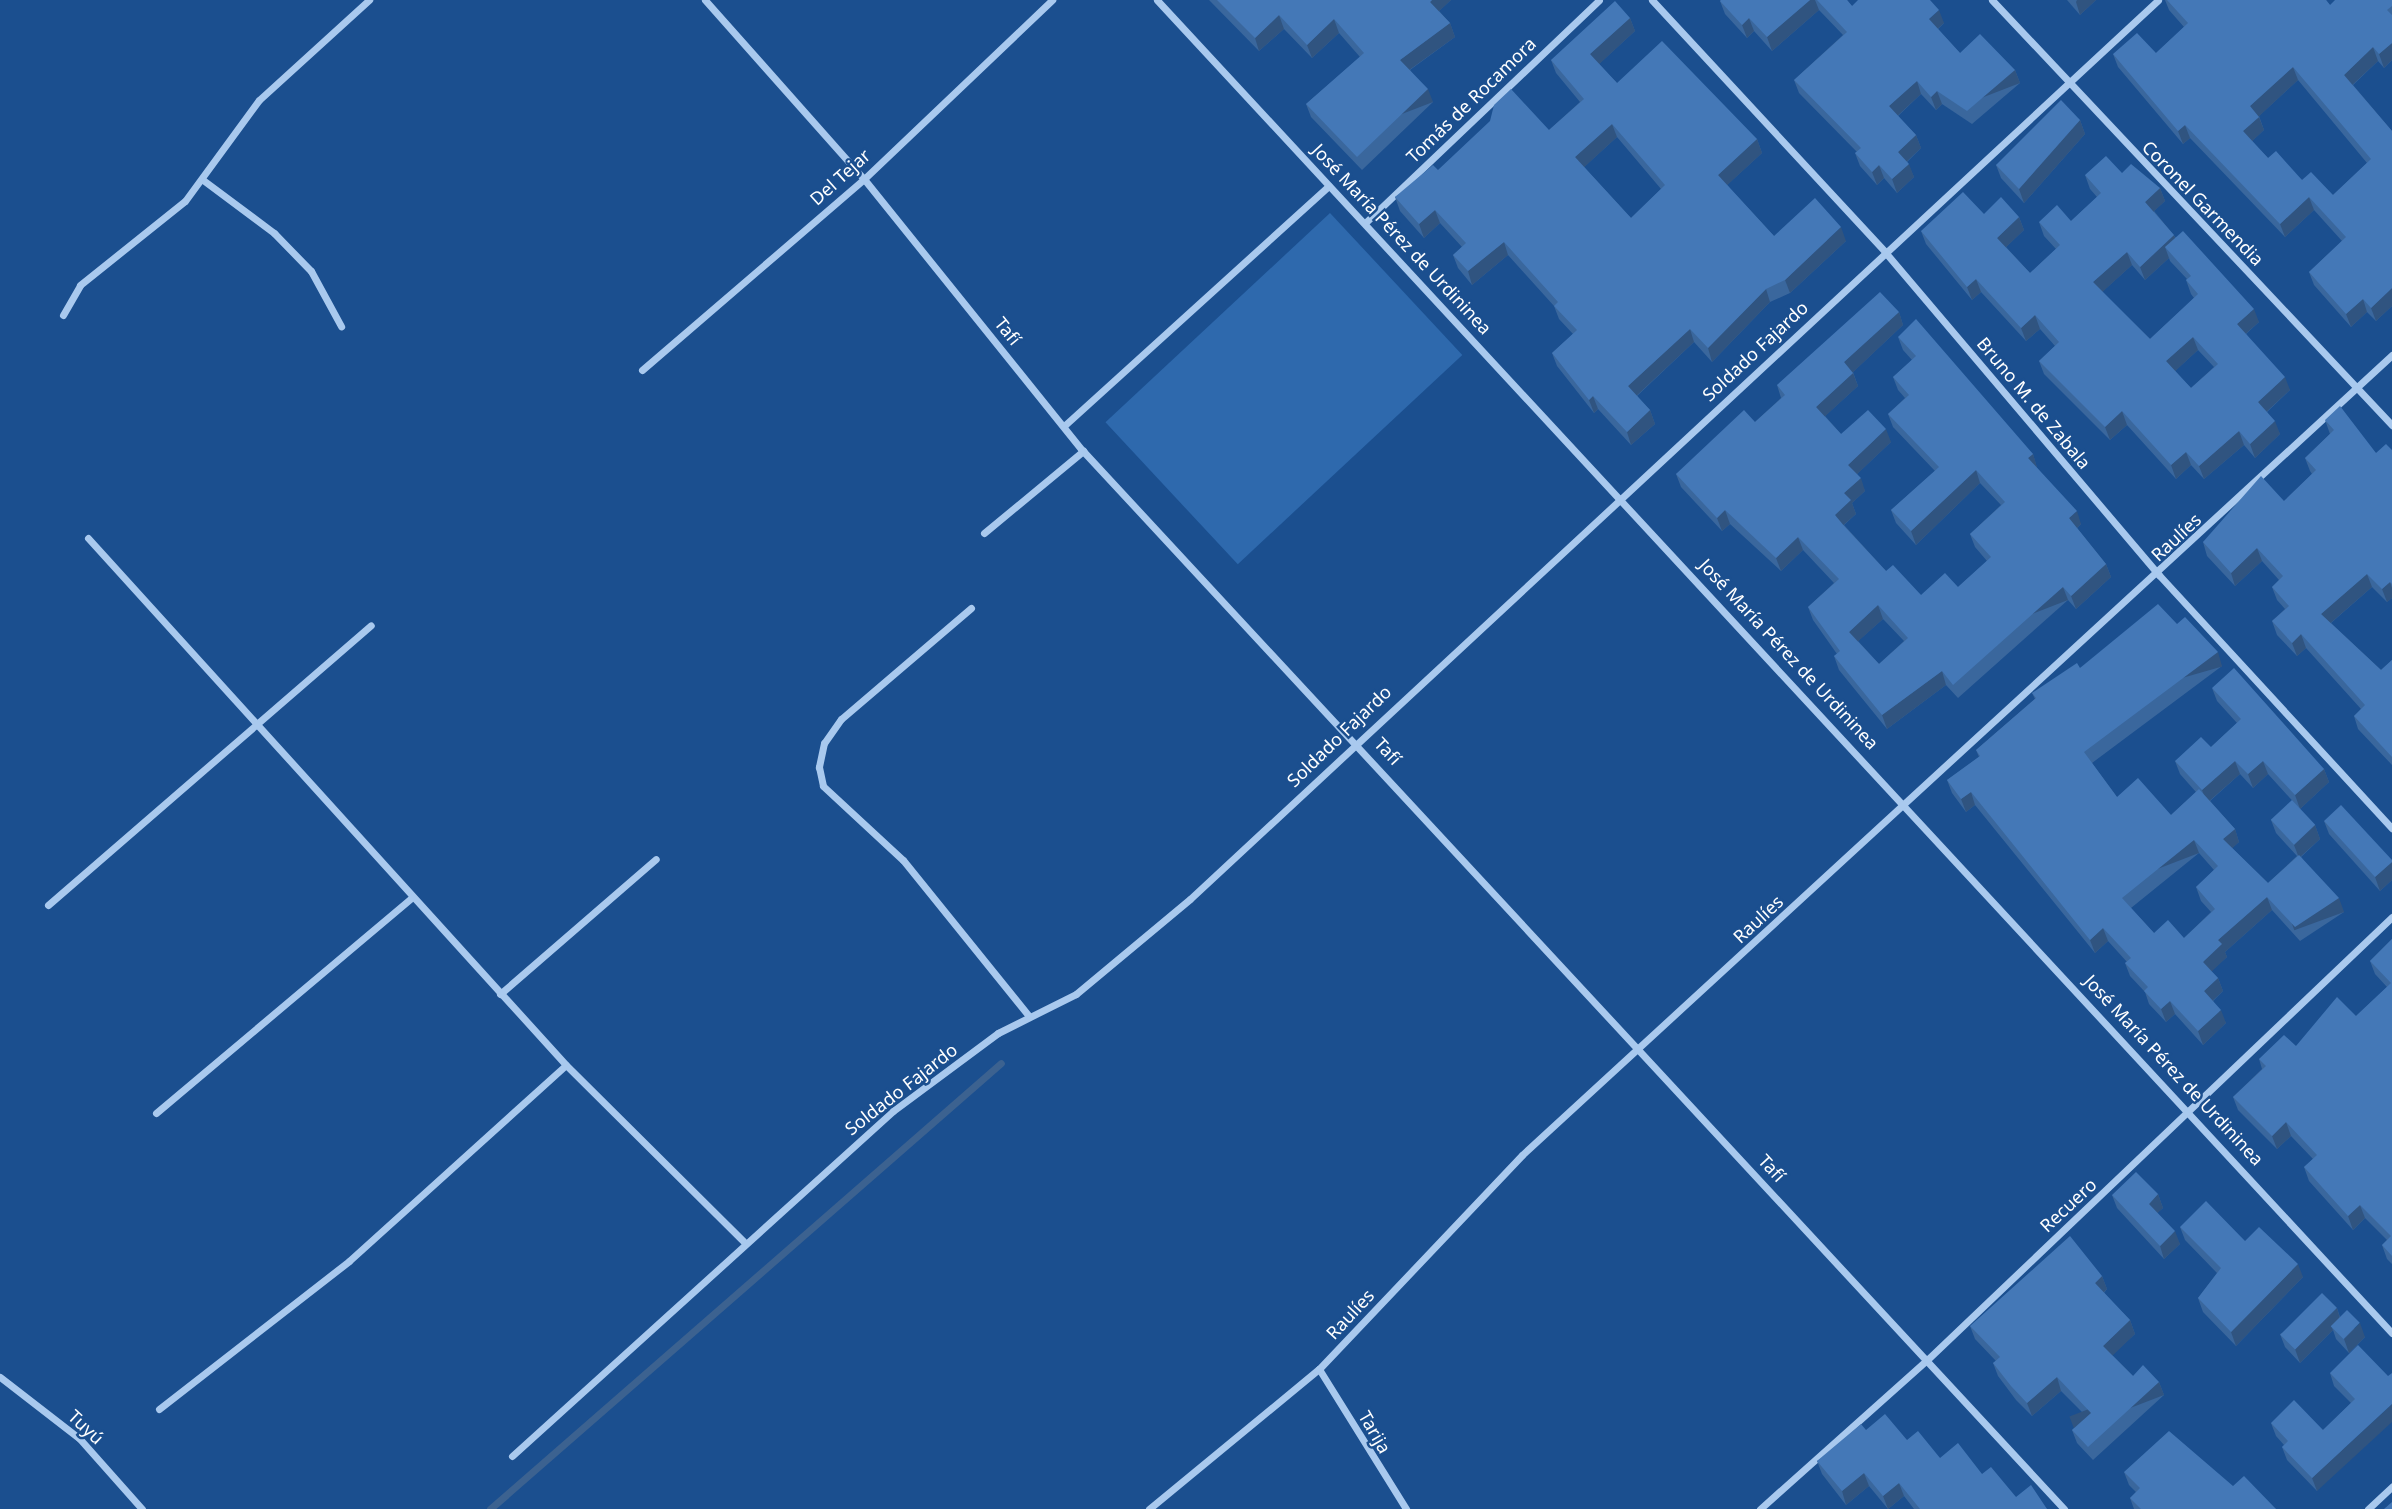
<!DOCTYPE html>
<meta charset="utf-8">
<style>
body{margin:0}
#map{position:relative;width:2392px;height:1509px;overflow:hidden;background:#1b4f8f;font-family:"Noto Sans",sans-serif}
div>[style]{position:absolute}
.green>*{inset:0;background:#2e69ad;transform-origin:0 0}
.stream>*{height:7px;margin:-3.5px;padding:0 3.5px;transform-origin:3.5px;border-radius:3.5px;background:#3c6290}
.street>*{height:7px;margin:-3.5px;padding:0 3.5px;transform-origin:3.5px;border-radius:3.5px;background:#a9c9ee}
.wall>*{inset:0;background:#3a679d}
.shaded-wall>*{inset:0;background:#305480;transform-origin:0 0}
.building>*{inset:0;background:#4478b7;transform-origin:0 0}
span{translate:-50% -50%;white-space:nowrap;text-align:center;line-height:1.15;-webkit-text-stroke:5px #1b4f8f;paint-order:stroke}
.street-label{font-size:18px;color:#fff}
</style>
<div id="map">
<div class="green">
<div style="left:1330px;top:213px;width:194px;height:307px;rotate:47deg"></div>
</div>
<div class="stream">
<div style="left:490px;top:1509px;width:678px;rotate:-41.11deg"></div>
</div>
<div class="street">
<div style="left:705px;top:0;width:239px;rotate:48.4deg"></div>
<div style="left:864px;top:179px;width:349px;rotate:51.2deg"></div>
<div style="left:1083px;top:451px;width:1443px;rotate:47.16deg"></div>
<div style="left:1157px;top:0;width:1817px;rotate:47.19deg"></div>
<div style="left:1652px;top:0;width:343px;rotate:47.2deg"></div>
<div style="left:1885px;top:252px;width:424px;rotate:49.7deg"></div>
<div style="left:2159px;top:575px;width:344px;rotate:47.4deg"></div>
<div style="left:1992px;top:0;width:584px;rotate:46.74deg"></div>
<div style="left:203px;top:180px;width:89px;rotate:36.7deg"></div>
<div style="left:274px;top:233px;width:53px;rotate:45.8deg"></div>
<div style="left:311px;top:271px;width:63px;rotate:61.4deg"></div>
<div style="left:1365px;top:223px;width:323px;rotate:-43.6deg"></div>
<div style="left:63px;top:315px;width:34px;rotate:-60deg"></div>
<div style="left:80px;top:285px;width:134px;rotate:-38.7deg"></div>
<div style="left:185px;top:201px;width:125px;rotate:-53.8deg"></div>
<div style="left:259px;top:100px;width:149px;rotate:-42.3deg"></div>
<div style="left:642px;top:370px;width:293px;rotate:-40.7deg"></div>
<div style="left:864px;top:179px;width:260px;rotate:-43.6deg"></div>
<div style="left:1065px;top:425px;width:356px;rotate:-42.2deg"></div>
<div style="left:984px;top:533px;width:129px;rotate:-39.6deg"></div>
<div style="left:88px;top:538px;width:711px;rotate:47.79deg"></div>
<div style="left:566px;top:1065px;width:250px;rotate:44.8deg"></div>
<div style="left:971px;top:608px;width:171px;rotate:139.5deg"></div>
<div style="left:841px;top:719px;width:29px;rotate:125deg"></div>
<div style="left:824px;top:743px;width:25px;rotate:102deg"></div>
<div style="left:819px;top:767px;width:19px;rotate:78deg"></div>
<div style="left:823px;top:786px;width:109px;rotate:42.8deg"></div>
<div style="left:903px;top:860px;width:201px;rotate:51.1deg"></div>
<div style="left:48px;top:905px;width:427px;rotate:-40.9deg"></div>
<div style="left:500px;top:994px;width:206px;rotate:-40.9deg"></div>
<div style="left:156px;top:1113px;width:334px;rotate:-40.1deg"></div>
<div style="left:1319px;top:1369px;width:165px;rotate:58.1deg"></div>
<div style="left:0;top:1377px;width:100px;rotate:37.7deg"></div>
<div style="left:79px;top:1438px;width:95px;rotate:48.4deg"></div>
<div style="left:159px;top:1409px;width:241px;rotate:-37.9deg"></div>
<div style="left:349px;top:1261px;width:292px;rotate:-42.1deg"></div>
<div style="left:512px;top:1456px;width:514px;rotate:-42.16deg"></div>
<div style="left:893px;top:1111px;width:131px;rotate:-36.6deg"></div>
<div style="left:998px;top:1033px;width:87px;rotate:-26.6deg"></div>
<div style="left:1076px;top:994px;width:148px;rotate:-39.8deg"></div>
<div style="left:1190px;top:899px;width:1321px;rotate:-42.88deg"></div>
<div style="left:1149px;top:1509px;width:220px;rotate:-39.5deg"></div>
<div style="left:1319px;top:1369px;width:295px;rotate:-46.5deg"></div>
<div style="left:1522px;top:1155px;width:1182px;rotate:-42.6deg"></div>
<div style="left:1760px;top:1509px;width:225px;rotate:-41.8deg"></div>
<div style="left:1928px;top:1359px;width:641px;rotate:-43.61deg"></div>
<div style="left:2368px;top:1509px;width:33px;rotate:-43deg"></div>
</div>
<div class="wall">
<div style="clip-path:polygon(1209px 0,1451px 0,1439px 11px,1450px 23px,1455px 37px,1410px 70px,1433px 102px,1362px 170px,1311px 117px,1306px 104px,1360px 57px,1339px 33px,1312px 58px,1284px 29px,1259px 51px)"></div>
<div style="clip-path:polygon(1721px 0,1847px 0,1852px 6px,1944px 23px,1938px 29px,1960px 53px,2015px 70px,2020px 83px,1972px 124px,1942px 104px,1936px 110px,1921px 94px,1898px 116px,1916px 135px,1921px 148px,1907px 162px,1914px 177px,1897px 193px,1884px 178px,1877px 185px,1860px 166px,1855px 153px,1857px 152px,1799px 93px,1794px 80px,1843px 35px,1819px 10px,1772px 51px,1754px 31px,1747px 38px,1725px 14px,1720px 1px)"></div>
<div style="clip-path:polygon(2067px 0,2096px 0,2080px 15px)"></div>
<div style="clip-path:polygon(evenodd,2165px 0,2326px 0,2330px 5px,2392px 0,2392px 60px,2384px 68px,2378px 61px,2353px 85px,2392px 131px,2392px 306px,2376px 321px,2367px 312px,2351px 327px,2314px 285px,2309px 272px,2342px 241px,2314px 210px,2285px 237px,2190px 138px,2183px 144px,2118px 67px,2113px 54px,2156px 53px,2184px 27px,2169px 10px,2165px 0,2298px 80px,2367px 163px,2333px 195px,2302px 180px,2268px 158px,2252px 141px,2264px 130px,2259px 116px,2298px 80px)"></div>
<div style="clip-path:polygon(evenodd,1630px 18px,1635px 31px,1599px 64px,1617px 83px,1757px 139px,1762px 153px,1727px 185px,1774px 236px,1846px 241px,1790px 293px,1770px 302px,1712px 362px,1694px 342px,1637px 396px,1650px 410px,1655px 424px,1631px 445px,1598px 409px,1594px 413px,1557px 366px,1552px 353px,1573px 334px,1559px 319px,1554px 306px,1508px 255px,1472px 285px,1458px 268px,1453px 255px,1462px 247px,1440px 223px,1424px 238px,1400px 211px,1395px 197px,1438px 170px,1549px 130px,1580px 102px,1556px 73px,1551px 60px,1630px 18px,1617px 137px,1661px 189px,1631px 218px,1584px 167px,1617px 137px)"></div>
<div style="clip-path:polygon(2080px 120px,2085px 134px,2024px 203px,2001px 178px,1996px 165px)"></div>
<div style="clip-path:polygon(evenodd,2122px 173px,2160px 188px,2165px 201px,2154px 211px,2176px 238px,2259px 322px,2246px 334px,2290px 390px,2267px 412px,2280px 434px,2255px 458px,2244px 445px,2204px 479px,2191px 465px,2176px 479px,2127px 425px,2110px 440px,2044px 374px,2039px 361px,2055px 346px,2040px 329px,2026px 341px,1981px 292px,1972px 300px,1926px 244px,1921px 231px,1984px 214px,2019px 217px,2024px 230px,2006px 247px,2030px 273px,2056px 249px,2044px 236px,2039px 222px,2071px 221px,2097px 197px,2090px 189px,2085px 175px,2122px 173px,2169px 258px,2170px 261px,2187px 279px,2186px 280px,2191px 294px,2194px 298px,2150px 339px,2102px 292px,2132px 265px,2145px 280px,2169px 258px,2122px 173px,2198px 350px,2214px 367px,2191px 388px,2175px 371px,2198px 350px)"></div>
<div style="clip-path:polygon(evenodd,1899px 312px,1903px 325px,1853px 372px,1858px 386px,1825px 416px,1841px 434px,1891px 442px,1857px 474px,1865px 491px,1852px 503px,1856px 514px,1844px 525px,1886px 571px,1921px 595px,1958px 587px,1987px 561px,1975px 547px,1970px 534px,2001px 505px,1980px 483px,1916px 545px,1896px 523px,1891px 510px,1935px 471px,1893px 427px,1888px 414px,1905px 398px,1898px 390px,1893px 377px,1912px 360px,1903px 350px,1898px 337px,2033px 454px,2037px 468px,2081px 524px,2077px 528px,2106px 564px,2111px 577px,2076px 609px,2068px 600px,1958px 698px,1946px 685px,1887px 729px,1839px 670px,1834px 656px,1837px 654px,1813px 620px,1808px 607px,1834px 583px,1803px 550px,1781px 571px,1730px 524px,1722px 531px,1681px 487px,1676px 474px,1755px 422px,1781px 398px,1777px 385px,1899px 312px,1883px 619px,1904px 641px,1879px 664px,1858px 641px,1883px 619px)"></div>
<div style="clip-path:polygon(2325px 420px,2376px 453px,2392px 450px,2392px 598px,2387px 602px,2372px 587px,2331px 623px,2381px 670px,2392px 660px,2392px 765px,2358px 729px,2354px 716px,2361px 709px,2306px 648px,2297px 656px,2277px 635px,2272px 621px,2285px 609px,2277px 600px,2272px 587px,2279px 580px,2262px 561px,2235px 586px,2207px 556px,2203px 542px,2284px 501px,2312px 474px,2310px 471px,2305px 458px,2330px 434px)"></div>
<div style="clip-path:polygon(evenodd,2177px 624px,2222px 666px,2092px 763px,2117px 797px,2171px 815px,2196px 792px,2180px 774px,2175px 761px,2211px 747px,2237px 723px,2217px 701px,2212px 688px,2324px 769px,2329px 782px,2300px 809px,2268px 774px,2253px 788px,2240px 774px,2210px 801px,2235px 829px,2239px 842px,2232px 848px,2268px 883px,2297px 856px,2276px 833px,2271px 820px,2315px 825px,2320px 839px,2301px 857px,2344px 912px,2300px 941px,2272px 910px,2225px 952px,2227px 957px,2211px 971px,2218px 978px,2223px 991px,2213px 1001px,2226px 1023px,2203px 1045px,2175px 1014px,2166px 1022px,2149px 1004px,2145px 992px,2130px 976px,2125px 963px,2127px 962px,2108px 941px,2095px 953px,1975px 805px,1966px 812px,1952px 793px,1947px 780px,1979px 757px,1976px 750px,2035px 699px,2032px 693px,2080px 668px,2177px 624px,2199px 853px,2214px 870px,2196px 887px,2201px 901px,2211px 912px,2184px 938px,2154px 933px,2131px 908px,2199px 853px)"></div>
<div style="clip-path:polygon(2324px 821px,2392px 860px,2392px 880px,2380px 891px,2329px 834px)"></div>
<div style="clip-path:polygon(2392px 939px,2392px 1264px,2387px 1259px,2382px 1245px,2387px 1240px,2365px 1218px,2353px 1230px,2309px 1181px,2304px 1167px,2313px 1159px,2291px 1136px,2277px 1149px,2238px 1110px,2233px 1097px,2262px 1069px,2259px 1059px,2296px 1046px,2356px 1016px,2387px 987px,2375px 974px,2370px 961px)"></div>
<div style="clip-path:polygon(2158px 1194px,2163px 1208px,2157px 1213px,2180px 1244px,2164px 1259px,2117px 1208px,2112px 1195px)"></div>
<div style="clip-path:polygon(2180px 1227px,2245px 1241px,2303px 1277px,2236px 1346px,2203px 1312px,2198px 1298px,2217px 1273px,2185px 1240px)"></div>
<div style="clip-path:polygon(2102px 1276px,2107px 1289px,2104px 1293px,2130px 1320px,2135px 1334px,2112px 1355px,2133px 1376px,2159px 1382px,2164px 1395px,2093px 1460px,2077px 1443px,2072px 1430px,2086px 1416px,2061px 1391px,2032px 1416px,2016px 1400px,1998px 1376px,1993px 1363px,1996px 1361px,1975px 1339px,1970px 1326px)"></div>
<div style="clip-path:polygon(2337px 1308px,2340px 1317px,2365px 1337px,2349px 1353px,2336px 1339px,2333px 1330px,2300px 1363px,2285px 1347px,2280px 1334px)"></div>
<div style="clip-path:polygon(2330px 1373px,2388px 1376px,2317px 1491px,2287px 1460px,2282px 1447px,2284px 1445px,2276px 1436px,2271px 1423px,2323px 1430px,2351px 1403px,2334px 1386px)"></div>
<div style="clip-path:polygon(1866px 1430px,1907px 1440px,1940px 1458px,1982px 1474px,2016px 1497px,2047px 1509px,1914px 1509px,1904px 1496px,1888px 1509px,1869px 1486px,1846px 1505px,1822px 1474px,1817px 1461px)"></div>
<div style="clip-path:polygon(2124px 1472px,2233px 1486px,2276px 1509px,2134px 1509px,2130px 1498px,2136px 1492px,2129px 1485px)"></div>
</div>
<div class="shaded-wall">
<div style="clip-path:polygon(1432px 0,1451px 0,1435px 15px,1430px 2px)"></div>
<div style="clip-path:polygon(1810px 0,1815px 0,1819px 10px,1772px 51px,1767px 37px)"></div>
<div style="clip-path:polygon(2077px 0,2096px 0,2080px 15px,2076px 2px)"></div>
<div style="clip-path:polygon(1939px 10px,1944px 23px,1934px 32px,1929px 19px)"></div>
<div style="clip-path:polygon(1279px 15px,1284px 29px,1259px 51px,1255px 38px)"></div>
<div style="clip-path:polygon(1630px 18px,1635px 31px,1595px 68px,1590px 54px)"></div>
<div style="clip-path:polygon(1749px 18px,1754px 31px,1747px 38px,1742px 25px)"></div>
<div style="clip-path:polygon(1334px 19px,1339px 33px,1312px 58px,1307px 45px)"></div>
<div style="clip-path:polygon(1450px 23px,1455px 37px,1405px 73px,1400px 60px)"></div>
<div style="clip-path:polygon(2392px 43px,2392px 60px,2384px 68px,2379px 54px)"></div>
<div style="clip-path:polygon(2373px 47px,2378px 61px,2349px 88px,2344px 75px)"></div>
<div style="clip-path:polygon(2293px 67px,2298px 80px,2255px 120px,2250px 106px)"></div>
<div style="left:2015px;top:70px;width:14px;height:63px;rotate:69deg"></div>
<div style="clip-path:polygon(1917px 81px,1921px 94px,1894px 119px,1889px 106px)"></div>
<div style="left:1428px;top:89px;width:14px;height:98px;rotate:69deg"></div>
<div style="clip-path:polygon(1937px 91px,1942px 104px,1936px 110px,1931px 97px)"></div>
<div style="clip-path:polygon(2259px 117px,2264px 130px,2248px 145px,2243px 131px)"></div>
<div style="clip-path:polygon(2080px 120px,2085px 134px,2024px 203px,2019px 189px)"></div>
<div style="clip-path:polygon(1612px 124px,1617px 137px,1580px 171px,1575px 157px)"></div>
<div style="clip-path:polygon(2185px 125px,2190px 138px,2183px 144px,2178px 131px)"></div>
<div style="clip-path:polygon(1916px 135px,1921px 148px,1903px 165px,1898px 152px)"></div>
<div style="clip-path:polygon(1757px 139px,1762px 153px,1723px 189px,1718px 175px)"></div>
<div style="clip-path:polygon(1909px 164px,1914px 177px,1897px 193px,1892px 179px)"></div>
<div style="clip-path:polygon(1879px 165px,1884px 178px,1877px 185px,1872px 172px)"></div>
<div style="clip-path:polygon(2160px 188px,2165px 201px,2150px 215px,2145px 202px)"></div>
<div style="clip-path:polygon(2309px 197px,2314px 210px,2285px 237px,2280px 224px)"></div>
<div style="clip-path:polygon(1435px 210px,1440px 223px,1424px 238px,1419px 224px)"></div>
<div style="clip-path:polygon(2019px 217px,2024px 230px,2002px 251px,1997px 238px)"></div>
<div style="clip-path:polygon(1841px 227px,1846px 241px,1790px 293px,1785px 280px)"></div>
<div style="clip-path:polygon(2174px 235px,2179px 248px,2165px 247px,2169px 258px,2145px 280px,2140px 267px)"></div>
<div style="clip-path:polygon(1504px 242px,1508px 255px,1472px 285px,1468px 271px)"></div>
<div style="clip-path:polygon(2127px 252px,2132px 265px,2098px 296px,2093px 282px)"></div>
<div style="clip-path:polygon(1976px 279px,1981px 292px,1972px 300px,1967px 287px)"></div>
<div style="clip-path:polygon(2392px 288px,2392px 306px,2376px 321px,2371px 308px)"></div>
<div style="clip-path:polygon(1766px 289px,1770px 302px,1712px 362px,1708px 348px)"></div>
<div style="clip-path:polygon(2363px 299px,2367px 312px,2351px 327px,2346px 314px)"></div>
<div style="clip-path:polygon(2254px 309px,2259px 322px,2242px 337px,2237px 324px)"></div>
<div style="clip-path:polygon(1899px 312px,1903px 325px,1849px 376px,1844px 362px)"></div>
<div style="clip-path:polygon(2035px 315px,2040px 329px,2026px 341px,2021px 328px)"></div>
<div style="clip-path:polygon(1690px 329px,1694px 342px,1633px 399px,1628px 386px)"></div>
<div style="clip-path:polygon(2193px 337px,2198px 350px,2171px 375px,2166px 361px)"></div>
<div style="clip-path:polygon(1853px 373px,1858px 386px,1821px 420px,1816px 407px)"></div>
<div style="clip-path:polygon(2285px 377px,2290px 390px,2263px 415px,2258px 402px)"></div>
<div style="clip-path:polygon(1593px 396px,1598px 409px,1594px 413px,1589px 400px)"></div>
<div style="clip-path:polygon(1650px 410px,1655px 424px,1631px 445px,1627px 432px)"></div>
<div style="clip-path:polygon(2122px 411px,2127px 425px,2110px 440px,2105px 427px)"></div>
<div style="clip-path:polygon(2275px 421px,2280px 434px,2255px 458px,2250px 444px)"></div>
<div style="clip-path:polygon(1886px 429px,1891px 442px,1853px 478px,1848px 465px)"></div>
<div style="clip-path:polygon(2239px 431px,2244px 445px,2204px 479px,2199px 466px)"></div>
<div style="clip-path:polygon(2186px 452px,2191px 465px,2176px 479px,2171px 465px)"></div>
<div style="clip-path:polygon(2033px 454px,2037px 467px,2033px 472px,2028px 458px)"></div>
<div style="clip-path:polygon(1976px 470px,1980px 483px,1916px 545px,1911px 531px)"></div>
<div style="clip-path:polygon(1861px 478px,1865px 491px,1852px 503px,1856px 514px,1840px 528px,1835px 515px,1844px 493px)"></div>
<div style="clip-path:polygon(1725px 510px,1730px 524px,1722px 531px,1717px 518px)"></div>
<div style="clip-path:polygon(2077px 511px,2081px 524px,2074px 531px,2069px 518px)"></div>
<div style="clip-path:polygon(1798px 537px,1803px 550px,1781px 571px,1776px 558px)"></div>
<div style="clip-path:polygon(2257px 548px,2262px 561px,2235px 586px,2231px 573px)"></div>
<div style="clip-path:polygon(2106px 564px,2111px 577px,2076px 609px,2071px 596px)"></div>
<div style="clip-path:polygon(2367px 574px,2372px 587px,2326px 627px,2321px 614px)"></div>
<div style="clip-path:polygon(2390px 582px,2392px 588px,2392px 598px,2387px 602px,2382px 589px)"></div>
<div style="left:2063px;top:587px;width:14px;height:147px;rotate:69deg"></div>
<div style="clip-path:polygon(1878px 605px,1883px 619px,1854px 645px,1849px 632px)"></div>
<div style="clip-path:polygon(2301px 634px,2306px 648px,2297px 656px,2292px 643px)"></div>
<div style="left:2218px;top:652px;width:15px;height:167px;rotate:74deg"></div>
<div style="clip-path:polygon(1942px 671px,1946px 685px,1887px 729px,1882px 715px)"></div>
<div style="clip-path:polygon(2235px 761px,2240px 774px,2207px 803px,2202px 790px)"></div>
<div style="clip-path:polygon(2263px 761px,2268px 774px,2253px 788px,2248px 774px)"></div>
<div style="clip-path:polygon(2324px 769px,2329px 782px,2300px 809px,2295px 795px)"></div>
<div style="clip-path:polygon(1971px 792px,1975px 805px,1966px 812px,1961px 799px)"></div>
<div style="clip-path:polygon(2315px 825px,2320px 839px,2299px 858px,2294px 845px)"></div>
<div style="clip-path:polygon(2235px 829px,2239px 842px,2228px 852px,2223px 839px)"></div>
<div style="left:2194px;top:840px;width:14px;height:92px;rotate:69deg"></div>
<div style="clip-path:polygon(2392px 862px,2392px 880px,2380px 891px,2375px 877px)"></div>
<div style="clip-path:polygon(2267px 897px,2272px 910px,2225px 952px,2227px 957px,2208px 975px,2203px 962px,2218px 940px)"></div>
<div style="left:2339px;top:898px;width:15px;height:53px;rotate:70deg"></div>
<div style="clip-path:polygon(2103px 928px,2108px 941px,2095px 953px,2090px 940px)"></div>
<div style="clip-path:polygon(2218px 978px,2223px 991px,2209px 1004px,2204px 991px)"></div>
<div style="clip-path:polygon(2170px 1001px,2175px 1014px,2166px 1022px,2161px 1009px)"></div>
<div style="clip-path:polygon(2221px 1010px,2226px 1023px,2203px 1045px,2198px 1031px)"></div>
<div style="clip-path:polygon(2286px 1122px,2291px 1136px,2277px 1149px,2272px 1136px)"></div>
<div style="clip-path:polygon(2158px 1194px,2163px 1208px,2153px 1217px,2149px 1204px)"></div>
<div style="clip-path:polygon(2360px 1205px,2365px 1218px,2353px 1230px,2348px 1216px)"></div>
<div style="clip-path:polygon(2175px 1231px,2180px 1244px,2164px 1259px,2160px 1246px)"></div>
<div style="clip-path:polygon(2298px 1264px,2303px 1277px,2236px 1346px,2231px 1332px)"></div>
<div style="clip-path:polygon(2102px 1276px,2107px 1289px,2099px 1297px,2095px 1283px)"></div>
<div style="clip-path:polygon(2337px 1308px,2341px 1322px,2331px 1326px,2333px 1330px,2300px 1363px,2295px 1349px)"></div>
<div style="clip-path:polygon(2130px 1320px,2135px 1334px,2108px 1360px,2103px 1346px)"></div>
<div style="clip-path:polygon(2360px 1323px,2365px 1337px,2349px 1353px,2344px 1339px)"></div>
<div style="clip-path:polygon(2057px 1377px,2061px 1391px,2032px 1416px,2027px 1403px)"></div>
<div style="left:2159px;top:1382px;width:14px;height:96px;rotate:69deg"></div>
<div style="clip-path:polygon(2392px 1404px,2392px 1422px,2317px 1491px,2312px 1478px)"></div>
<div style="clip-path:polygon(1864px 1473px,1869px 1486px,1846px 1505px,1842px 1491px)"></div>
<div style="clip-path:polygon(1899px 1483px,1904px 1496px,1888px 1509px,1883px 1496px)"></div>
</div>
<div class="building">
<div style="clip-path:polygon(1217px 0,1432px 0,1430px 2px,1450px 23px,1400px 60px,1428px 89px,1357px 157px,1306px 104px,1364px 53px,1334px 19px,1307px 45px,1279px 15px,1255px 38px)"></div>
<div style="clip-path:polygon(1721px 0,1810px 0,1767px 37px,1749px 18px,1742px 25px,1720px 1px)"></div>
<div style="clip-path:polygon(1817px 0,1847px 0,1852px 6px,1858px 0,1930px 0,1939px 10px,1929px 19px,1960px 53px,1980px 34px,2015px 70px,1967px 111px,1937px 91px,1931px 97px,1917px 81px,1889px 106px,1916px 135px,1898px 152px,1909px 164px,1892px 179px,1879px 165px,1872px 172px,1855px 153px,1861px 148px,1794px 80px,1847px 32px)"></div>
<div style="clip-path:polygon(evenodd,2167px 0,2326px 0,2330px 5px,2335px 0,2392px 0,2392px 6px,2387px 10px,2392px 15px,2392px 43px,2379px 54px,2373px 47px,2344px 75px,2392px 131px,2392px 288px,2371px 308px,2363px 299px,2346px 314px,2309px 272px,2346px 237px,2309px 197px,2280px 224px,2185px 125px,2178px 131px,2113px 54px,2137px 33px,2156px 53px,2188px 23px,2167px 0,2293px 67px,2371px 159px,2333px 195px,2311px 172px,2302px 180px,2276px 151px,2268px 158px,2243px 131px,2259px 117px,2250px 106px,2293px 67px)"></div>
<div style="clip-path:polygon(evenodd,1615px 1px,1630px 18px,1590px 54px,1617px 83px,1662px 41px,1757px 139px,1718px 175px,1774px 236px,1815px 198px,1841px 227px,1785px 280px,1766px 289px,1708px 348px,1690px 329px,1628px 386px,1650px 410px,1627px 432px,1593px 396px,1589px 400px,1552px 353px,1577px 330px,1554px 306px,1558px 302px,1504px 242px,1468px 271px,1453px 255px,1466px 243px,1435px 210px,1419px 224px,1395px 197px,1433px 165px,1438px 170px,1490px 121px,1494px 105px,1511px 89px,1549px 130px,1584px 99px,1551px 60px,1615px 1px,1612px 124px,1665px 185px,1631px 218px,1575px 157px,1612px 124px)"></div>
<div style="clip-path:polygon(2061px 100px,2080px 120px,2019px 189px,1996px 165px)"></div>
<div style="clip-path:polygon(evenodd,2106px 156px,2122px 173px,2131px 164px,2160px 188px,2145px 202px,2174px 235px,2140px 267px,2127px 252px,2093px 282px,2150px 339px,2198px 294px,2186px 280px,2191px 276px,2165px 247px,2183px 231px,2254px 309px,2237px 324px,2285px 377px,2258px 402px,2275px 421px,2250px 444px,2239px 431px,2199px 466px,2186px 452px,2171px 465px,2122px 411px,2105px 427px,2039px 361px,2059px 342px,2035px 315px,2021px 328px,1976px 279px,1967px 287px,1921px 231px,1963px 192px,1984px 214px,2001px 197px,2019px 217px,1997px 238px,2030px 273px,2060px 245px,2039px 222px,2057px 205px,2071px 221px,2101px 193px,2085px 175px,2106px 156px,2193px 337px,2218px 364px,2191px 388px,2166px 361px,2193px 337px)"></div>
<div style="clip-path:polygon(evenodd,1880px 292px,1899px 312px,1844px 362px,1853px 373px,1816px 407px,1841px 434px,1868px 410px,1886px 429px,1848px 465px,1861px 478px,1844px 493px,1851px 500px,1835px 515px,1845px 527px,1886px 571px,1893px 565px,1921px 595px,1945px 573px,1958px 587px,1991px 557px,1970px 534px,2005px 502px,1976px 470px,1911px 531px,1891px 510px,1939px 467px,1888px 414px,1909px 395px,1893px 377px,1916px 356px,1898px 337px,1916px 319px,2033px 454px,2028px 458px,2077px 511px,2069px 518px,2106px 564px,2071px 596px,2063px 587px,1953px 685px,1942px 671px,1882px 715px,1834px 656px,1840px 651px,1808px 607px,1839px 579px,1798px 537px,1776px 558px,1725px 510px,1717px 518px,1676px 474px,1744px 410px,1755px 422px,1785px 395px,1777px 385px,1880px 292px,1878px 605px,1908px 638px,1879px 664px,1849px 632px,1878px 605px)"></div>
<div style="clip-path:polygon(2340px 406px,2376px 453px,2386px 444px,2392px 450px,2392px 584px,2390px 582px,2382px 589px,2367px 574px,2321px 614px,2381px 670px,2392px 660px,2392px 757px,2354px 716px,2365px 705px,2301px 634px,2292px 643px,2272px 621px,2289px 606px,2272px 587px,2283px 576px,2257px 548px,2231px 573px,2203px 542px,2261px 476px,2284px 501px,2316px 470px,2305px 458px,2334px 430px,2325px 420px)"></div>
<div style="clip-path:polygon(evenodd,2158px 604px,2177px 624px,2185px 617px,2218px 652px,2084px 752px,2117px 797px,2138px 778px,2171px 815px,2199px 789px,2235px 829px,2223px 839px,2268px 883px,2299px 855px,2339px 898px,2295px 927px,2267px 897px,2218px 940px,2222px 944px,2203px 962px,2218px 978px,2204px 991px,2221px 1010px,2198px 1031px,2170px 1001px,2161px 1009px,2144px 991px,2148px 987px,2125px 963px,2131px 958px,2103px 928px,2090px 940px,1971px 792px,1961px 799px,1947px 780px,1980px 756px,1976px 750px,2036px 698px,2032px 693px,2077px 663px,2080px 668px,2158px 604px,2194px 840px,2218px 866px,2196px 887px,2215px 909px,2184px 938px,2168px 920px,2154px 933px,2122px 898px,2194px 840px)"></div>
<div style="clip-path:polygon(2234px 668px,2324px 769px,2295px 795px,2263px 761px,2248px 774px,2235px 761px,2202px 790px,2175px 761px,2201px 737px,2211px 747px,2241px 719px,2212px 688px)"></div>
<div style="left:2292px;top:800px;width:34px;height:29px;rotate:47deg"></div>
<div style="clip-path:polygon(2341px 805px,2392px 860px,2392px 862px,2375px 877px,2324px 821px)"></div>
<div style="clip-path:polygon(2392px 939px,2392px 1256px,2382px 1245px,2391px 1236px,2360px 1205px,2348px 1216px,2304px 1167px,2317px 1155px,2286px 1122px,2272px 1136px,2233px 1097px,2266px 1066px,2259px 1059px,2284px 1035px,2296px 1046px,2337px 997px,2356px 1016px,2391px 983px,2370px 961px)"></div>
<div style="clip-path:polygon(2136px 1172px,2158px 1194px,2149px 1204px,2175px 1231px,2160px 1246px,2112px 1195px)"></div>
<div style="clip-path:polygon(2206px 1201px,2245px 1241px,2259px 1227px,2298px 1264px,2231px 1332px,2198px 1298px,2221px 1268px,2180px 1227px)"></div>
<div style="clip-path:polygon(2070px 1236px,2102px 1276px,2095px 1283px,2130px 1320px,2103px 1346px,2133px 1376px,2143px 1365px,2159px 1382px,2088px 1447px,2072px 1430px,2091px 1413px,2057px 1377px,2027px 1403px,2011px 1386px,1993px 1363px,2000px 1357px,1970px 1326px)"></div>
<div style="left:2322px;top:1293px;width:21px;height:59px;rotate:45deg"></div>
<div style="left:2347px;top:1310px;width:18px;height:23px;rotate:45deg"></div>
<div style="clip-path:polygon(2358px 1345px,2388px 1376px,2392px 1373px,2392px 1404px,2312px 1478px,2282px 1447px,2288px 1441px,2271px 1423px,2294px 1400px,2323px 1430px,2355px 1399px,2330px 1373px)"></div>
<div style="clip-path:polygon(1885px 1414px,1907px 1440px,1918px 1431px,1940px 1458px,1958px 1443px,1982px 1474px,1991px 1467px,2016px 1497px,2031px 1485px,2047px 1509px,1920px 1509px,1899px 1483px,1883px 1496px,1864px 1473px,1842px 1491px,1817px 1461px,1861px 1424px,1866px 1430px)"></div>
<div style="clip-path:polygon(2169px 1431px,2233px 1486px,2244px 1476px,2276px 1509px,2141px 1509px,2130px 1498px,2140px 1488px,2124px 1472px)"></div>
<div style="clip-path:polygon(2392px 1502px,2392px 1509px,2384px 1509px)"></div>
</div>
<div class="street-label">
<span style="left:1471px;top:100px;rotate:-44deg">Tomás de Rocamora</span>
<span style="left:840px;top:177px;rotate:-42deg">Del Tejar</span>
<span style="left:2203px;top:203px;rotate:46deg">Coronel Garmendia</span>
<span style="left:1402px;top:239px;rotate:47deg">José María Pérez de Urdininea</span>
<span style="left:1008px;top:331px;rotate:51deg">Tafí</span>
<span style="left:1755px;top:351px;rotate:-43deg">Soldado Fajardo</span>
<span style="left:2034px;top:403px;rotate:50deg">Bruno M. de Zabala</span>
<span style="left:2176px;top:537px;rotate:-43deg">Raulíes</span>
<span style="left:1789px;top:654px;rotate:47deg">José María Pérez de Urdininea</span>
<span style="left:1339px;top:736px;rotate:-44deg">Soldado Fajardo</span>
<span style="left:1388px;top:751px;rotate:47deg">Tafí</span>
<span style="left:1758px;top:919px;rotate:-43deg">Raulíes</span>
<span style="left:2174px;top:1070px;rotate:47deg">José María Pérez de Urdininea</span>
<span style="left:901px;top:1089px;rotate:-38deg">Soldado Fajardo</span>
<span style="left:1772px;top:1168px;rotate:47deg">Tafí</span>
<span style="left:2068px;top:1205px;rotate:-43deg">Recuero</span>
<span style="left:1350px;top:1314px;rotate:-47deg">Raulíes</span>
<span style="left:86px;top:1427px;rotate:43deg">Tuyú</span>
<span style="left:1375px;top:1432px;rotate:60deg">Tarija</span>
</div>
</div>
